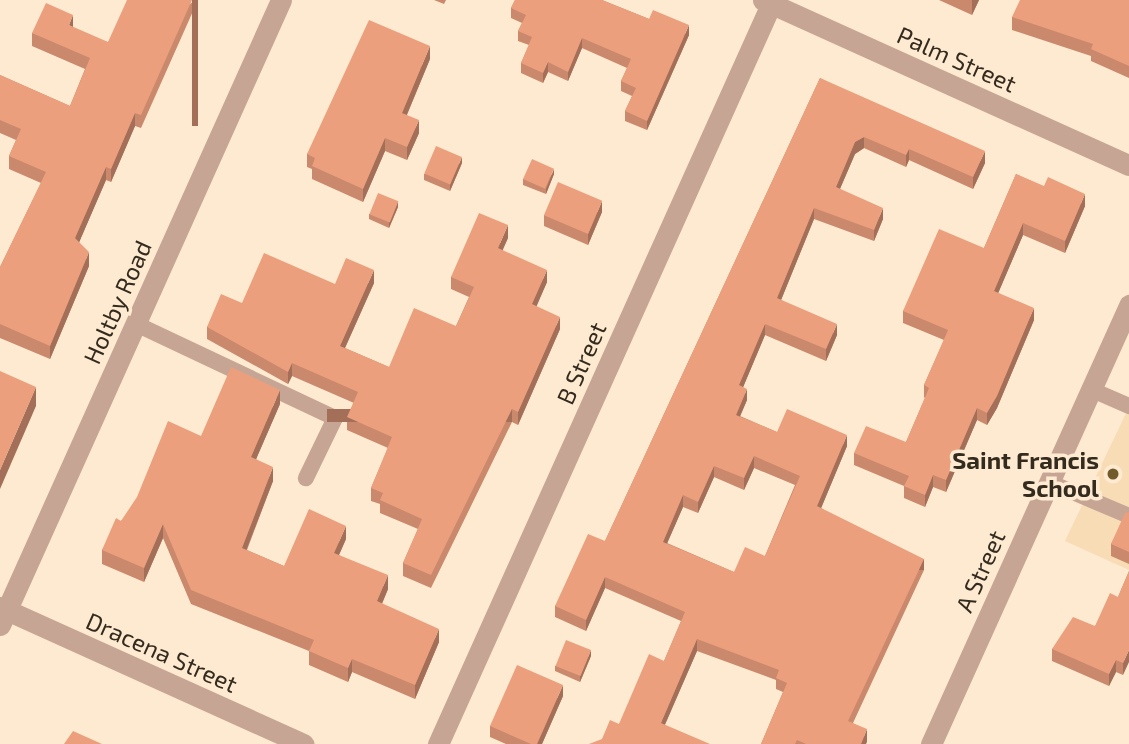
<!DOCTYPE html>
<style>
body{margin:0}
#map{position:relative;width:1129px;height:744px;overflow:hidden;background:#fdead0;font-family:"Exo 2",sans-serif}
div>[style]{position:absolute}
.built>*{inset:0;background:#f8dcb5}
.service>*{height:16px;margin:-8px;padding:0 8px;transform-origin:8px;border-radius:8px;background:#c7a595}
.minor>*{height:21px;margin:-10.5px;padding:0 10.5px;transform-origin:10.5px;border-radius:10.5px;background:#c7a595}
.tertiary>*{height:21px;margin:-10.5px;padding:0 10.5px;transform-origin:10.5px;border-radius:10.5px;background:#c7a595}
.wall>*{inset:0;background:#ca896c}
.shaded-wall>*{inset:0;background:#a46f58;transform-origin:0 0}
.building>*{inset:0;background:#eb9f7d;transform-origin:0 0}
.dots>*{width:19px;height:19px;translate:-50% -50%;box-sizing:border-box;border:4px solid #fdead0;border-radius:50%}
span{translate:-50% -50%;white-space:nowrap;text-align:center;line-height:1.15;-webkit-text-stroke:7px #fdead0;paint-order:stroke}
.street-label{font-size:24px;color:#342b1f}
.poi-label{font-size:24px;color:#342b1f;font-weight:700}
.right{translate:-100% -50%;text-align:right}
</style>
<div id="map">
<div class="built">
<div style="clip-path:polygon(1129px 407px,1129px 570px,1065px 541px)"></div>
</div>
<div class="service">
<div style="left:136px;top:324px;width:220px;rotate:25.3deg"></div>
<div style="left:335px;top:418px;width:67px;rotate:115.8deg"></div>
<div style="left:1090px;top:389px;width:43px;rotate:23.6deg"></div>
<div style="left:1049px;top:482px;width:87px;rotate:23deg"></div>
</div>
<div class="minor">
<div style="left:0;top:607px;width:333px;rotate:24.3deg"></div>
<div style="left:0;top:625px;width:685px;rotate:-65.79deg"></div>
<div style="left:438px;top:744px;width:811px;rotate:-65.77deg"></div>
</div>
<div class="tertiary">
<div style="left:763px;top:0;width:401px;rotate:24.3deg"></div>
<div style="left:931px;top:744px;width:482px;rotate:-65.7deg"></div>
</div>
<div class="wall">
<div style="clip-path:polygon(198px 0,141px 128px,135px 126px,111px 182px,106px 180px,79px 242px,89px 266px,50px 359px,0 338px,0 267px,41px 183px,9px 169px,9px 156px,16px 140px,0 133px,0 75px,70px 106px,85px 69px,32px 46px,32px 33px,108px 42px)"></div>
<div style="clip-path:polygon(434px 0,446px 0,444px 4px)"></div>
<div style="clip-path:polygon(514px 0,602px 0,689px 35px,647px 130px,625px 121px,625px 111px,632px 96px,621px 91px,621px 81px,627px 68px,582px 48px,568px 81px,548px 72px,543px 83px,521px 73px,521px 63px,529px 45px,518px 41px,518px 31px,522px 23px,511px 18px,511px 8px,515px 0)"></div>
<div style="clip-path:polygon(939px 0,979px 0,972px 15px)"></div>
<div style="clip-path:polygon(1129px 0,1129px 78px,1091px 61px,1091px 56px,1012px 30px,1012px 17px)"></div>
<div style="clip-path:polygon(430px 59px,407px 115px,419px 133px,407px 160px,385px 151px,363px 202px,312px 179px,312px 169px,307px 167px,307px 154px)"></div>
<div style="clip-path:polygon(evenodd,820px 78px,985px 163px,973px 189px,909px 160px,906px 167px,864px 148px,855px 154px,840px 189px,883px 219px,874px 241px,814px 219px,781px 300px,837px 335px,826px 361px,765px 335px,743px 387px,747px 400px,740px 416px,777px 432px,847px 446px,821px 508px,924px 570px,853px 723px,867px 741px,866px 744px,761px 744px,783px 692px,776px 689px,776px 680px,697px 651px,665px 724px,602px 739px,619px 724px,664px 661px,681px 621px,605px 588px,586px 631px,555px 617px,555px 606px,605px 541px,820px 78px,754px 468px,795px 485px,765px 556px,734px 572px,667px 543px,683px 507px,698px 513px,714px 477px,744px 490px,754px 468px)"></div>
<div style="clip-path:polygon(462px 163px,450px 191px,424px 180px,424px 174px)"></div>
<div style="clip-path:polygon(554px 174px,546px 194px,523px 185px,523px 179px)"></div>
<div style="clip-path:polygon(1016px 174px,1085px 206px,1065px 253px,1023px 235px,998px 293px,1034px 320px,997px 408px,987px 425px,977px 420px,946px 492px,933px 487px,925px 507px,904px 498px,904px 486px,854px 465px,854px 453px,906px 442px,925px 398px,924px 397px,924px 385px,944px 340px,903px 323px,903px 311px,984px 248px)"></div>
<div style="clip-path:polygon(398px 207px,389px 228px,369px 219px,369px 214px)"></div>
<div style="clip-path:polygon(602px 212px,588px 245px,544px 226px,544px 215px)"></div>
<div style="clip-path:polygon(508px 238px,502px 250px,547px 282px,536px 306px,560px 329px,518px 425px,512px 422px,431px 588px,403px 576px,403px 563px,418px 529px,380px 513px,380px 504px,371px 501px,371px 488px,388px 448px,347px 430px,347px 417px,354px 403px,292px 376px,288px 384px,207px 339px,207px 327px,242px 303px,335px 284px,374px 283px,345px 348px,389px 367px,456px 326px,469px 297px,451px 289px,451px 277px)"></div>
<div style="clip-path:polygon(280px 404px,256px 459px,273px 481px,247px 550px,284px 566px,346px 539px,339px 555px,388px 589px,382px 604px,439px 642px,415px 699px,352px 672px,348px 682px,309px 665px,309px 651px,191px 604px,163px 538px,144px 582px,102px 564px,102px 550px,121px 521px,201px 436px)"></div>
<div style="clip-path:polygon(1129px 512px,1129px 564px,1111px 556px,1111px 544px)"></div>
<div style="clip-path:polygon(1129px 571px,1123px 675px,1116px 672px,1109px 686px,1052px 661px,1052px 649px,1095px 626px,1118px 597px)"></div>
<div style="clip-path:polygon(591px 656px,580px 682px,555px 671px,555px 666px)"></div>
<div style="clip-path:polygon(563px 696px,542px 744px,506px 744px,490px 737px,490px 726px)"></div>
</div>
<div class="shaded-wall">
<div style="left:192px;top:0;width:6px;height:126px"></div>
<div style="clip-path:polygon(972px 0,979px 0,972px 15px)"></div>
<div style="clip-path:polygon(73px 15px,73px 28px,69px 25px)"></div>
<div style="clip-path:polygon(689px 25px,689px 35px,647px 130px,647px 121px)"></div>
<div style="clip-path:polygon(582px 38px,582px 48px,568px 81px,568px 72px)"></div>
<div style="clip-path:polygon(430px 46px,430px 59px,402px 126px,402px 113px)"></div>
<div style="clip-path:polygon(548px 62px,548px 72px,543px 83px,543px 73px)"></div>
<div style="clip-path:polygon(135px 113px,135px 126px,111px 182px,111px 169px)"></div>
<div style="clip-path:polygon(419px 120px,419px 133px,407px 160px,407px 147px)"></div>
<div style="clip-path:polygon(864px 137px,864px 148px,855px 154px,836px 198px,836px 187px,855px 142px)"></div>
<div style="clip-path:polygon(385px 138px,385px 151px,363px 202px,363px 189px)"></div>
<div style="clip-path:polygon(909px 149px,909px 160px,906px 167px,906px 155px)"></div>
<div style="clip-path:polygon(985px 151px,985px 163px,973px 189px,973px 177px)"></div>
<div style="clip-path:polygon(462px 157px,462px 163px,450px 191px,450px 185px)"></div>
<div style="clip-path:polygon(106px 167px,106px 180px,75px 252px,75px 238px)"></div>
<div style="clip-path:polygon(554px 169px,554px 174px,546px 194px,546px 189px)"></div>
<div style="clip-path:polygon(1085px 194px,1085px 206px,1065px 253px,1065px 241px)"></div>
<div style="clip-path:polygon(398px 201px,398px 207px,389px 228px,389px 222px)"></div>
<div style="clip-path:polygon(602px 201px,602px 212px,588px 245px,588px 234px)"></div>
<div style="clip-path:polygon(814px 208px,814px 219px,777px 310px,777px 298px)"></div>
<div style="clip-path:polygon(883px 208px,883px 219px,874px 241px,874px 230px)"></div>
<div style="clip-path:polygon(1023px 223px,1023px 235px,994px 303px,994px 291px)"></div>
<div style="clip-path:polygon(508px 225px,508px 238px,498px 261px,498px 248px)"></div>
<div style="clip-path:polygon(89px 252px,89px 266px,50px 359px,50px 346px)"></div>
<div style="clip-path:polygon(374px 270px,374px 283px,340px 359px,340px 346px)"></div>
<div style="clip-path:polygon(547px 270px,547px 282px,532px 317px,532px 304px)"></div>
<div style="clip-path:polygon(1034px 308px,1034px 320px,997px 408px,987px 425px,987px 413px)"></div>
<div style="clip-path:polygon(560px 317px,560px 329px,518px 425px,518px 412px)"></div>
<div style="clip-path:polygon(765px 324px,765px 335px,739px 397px,739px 385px)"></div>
<div style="clip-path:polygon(837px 324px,837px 335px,826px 361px,826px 349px)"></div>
<div style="clip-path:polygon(292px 363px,292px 376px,288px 384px,288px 372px)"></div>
<div style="clip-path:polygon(36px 387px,36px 406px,0 489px,0 470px)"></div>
<div style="clip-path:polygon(747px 389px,747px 400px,736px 426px,736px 415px)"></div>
<div style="clip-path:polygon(280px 390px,280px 404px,251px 471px,251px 457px)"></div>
<div style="clip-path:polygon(977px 408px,977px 420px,946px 492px,946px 480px)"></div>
<div style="left:512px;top:409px;width:13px;height:185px;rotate:90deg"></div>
<div style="clip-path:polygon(847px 435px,847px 446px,817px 518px,817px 506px)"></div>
<div style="clip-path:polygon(754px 456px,754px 468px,744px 490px,744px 478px)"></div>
<div style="clip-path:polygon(714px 466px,714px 477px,698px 513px,698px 502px)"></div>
<div style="clip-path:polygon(273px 467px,273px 481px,242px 561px,242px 548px)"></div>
<div style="clip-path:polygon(933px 475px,933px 487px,925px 507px,925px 495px)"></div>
<div style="clip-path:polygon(683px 495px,683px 507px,663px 553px,663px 542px)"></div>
<div style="clip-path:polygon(163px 524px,163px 538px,144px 582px,144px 568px)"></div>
<div style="clip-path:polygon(346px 526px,346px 539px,334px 566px,334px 553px)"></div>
<div style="left:924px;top:559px;width:11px;height:179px;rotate:90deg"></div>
<div style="clip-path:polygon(388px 575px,388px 589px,377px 615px,377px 601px)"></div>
<div style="clip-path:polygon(605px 577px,605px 588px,586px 631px,586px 620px)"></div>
<div style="clip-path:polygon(439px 629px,439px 642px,415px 699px,415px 685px)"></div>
<div style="clip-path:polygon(697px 639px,697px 651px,661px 734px,661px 723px)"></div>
<div style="clip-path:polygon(591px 650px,591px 656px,580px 682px,580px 676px)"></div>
<div style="clip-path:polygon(1129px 650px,1129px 662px,1123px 675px,1123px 663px)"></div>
<div style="clip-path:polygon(352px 659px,352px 672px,348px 682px,348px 668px)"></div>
<div style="clip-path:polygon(1116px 660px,1116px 672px,1109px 686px,1109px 674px)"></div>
<div style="clip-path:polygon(563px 685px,563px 696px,542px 744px,537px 744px)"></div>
<div style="clip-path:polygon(867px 729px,867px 741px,866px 744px,861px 744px)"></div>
</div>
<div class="building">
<div style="clip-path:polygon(127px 0,192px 0,141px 115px,135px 113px,111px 169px,106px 167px,75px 238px,89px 252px,50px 346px,0 324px,0 267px,46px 172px,9px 156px,21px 129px,0 120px,0 75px,70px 106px,90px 58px,32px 33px,46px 3px,73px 15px,69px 25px,108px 42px)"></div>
<div style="clip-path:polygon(515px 0,602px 0,649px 19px,653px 10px,689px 25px,647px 121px,625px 111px,636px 88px,621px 81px,631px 59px,582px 38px,568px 72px,548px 62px,543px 73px,521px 63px,532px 37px,518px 31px,526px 15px,511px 8px)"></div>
<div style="clip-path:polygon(1020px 0,1129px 0,1129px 66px,1091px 49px,1093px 44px,1012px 17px)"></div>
<div style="clip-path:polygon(369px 20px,430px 46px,402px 113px,419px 120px,407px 147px,385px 138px,363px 189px,312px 166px,315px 158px,307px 154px)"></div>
<div style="clip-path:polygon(evenodd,820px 78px,985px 151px,973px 177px,909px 149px,906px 155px,864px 137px,855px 142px,836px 187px,883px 208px,874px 230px,814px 208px,777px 298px,837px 324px,826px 349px,765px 324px,739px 385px,747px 389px,736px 415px,777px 432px,787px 409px,847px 435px,817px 506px,924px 559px,848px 721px,867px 729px,861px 744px,806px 744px,797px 740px,795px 744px,761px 744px,787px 683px,776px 678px,779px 670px,697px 639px,661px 723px,710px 744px,589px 744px,602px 739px,610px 720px,619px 724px,649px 654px,664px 661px,685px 612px,605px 577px,586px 620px,555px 606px,588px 534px,605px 541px,820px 78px,754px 456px,800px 476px,765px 556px,745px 547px,734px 572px,663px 542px,683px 495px,698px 502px,714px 466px,744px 478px,754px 456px)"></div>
<div style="left:436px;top:146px;width:28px;height:30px;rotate:23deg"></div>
<div style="left:532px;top:159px;width:24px;height:22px;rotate:24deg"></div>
<div style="clip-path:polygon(1016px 174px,1044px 186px,1048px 177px,1085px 194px,1065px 241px,1023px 223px,994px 291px,1034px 308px,997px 396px,987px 413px,977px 408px,946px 480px,933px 475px,925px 495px,904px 486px,909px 476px,854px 453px,866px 426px,906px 442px,929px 388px,924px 385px,948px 330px,903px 311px,939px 229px,984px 248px)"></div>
<div style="left:558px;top:182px;width:48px;height:36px;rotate:23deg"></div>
<div style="left:378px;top:193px;width:22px;height:23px;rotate:22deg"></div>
<div style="clip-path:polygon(479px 213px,508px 225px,498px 248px,547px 270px,532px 304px,560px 317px,518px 412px,512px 409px,431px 575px,403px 563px,422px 519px,380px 500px,383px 493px,371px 488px,392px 437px,347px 417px,358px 392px,292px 363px,288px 372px,207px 327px,221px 294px,242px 303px,264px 253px,335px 284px,346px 258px,374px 270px,340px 346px,389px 367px,414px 308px,456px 326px,474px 287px,451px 277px)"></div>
<div style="clip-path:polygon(231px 367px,280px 390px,251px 457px,273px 467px,242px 548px,284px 566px,309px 509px,346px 526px,334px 553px,388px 575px,377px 601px,439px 629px,415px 685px,352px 659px,348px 668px,309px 651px,314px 640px,191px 590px,163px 524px,144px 568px,102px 550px,116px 518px,121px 521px,137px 497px,168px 421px,201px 436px)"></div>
<div style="clip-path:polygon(0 371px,36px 387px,0 470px)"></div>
<div style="clip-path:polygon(1129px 512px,1129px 552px,1111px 544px,1125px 513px)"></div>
<div style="clip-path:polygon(1129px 571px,1129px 650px,1123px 663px,1116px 660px,1109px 674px,1052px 649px,1073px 617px,1095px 626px,1110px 593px,1118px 597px)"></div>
<div style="left:566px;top:640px;width:27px;height:28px;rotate:22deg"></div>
<div style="clip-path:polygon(517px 665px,563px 685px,537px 744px,531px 744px,490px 726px)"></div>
<div style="clip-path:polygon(73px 731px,102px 744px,64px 744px)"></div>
</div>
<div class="dots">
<div style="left:1113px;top:474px;background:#725b2b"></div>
</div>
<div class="street-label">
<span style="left:957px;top:59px;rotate:24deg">Palm Street</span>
<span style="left:117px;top:302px;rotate:-66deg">Holtby Road</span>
<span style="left:581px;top:363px;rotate:-66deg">B Street</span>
<span style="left:980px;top:571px;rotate:-66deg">A Street</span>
<span style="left:162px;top:652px;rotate:24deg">Dracena Street</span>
</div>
<div class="poi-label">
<span class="right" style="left:1099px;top:474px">Saint Francis<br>School</span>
</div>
</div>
